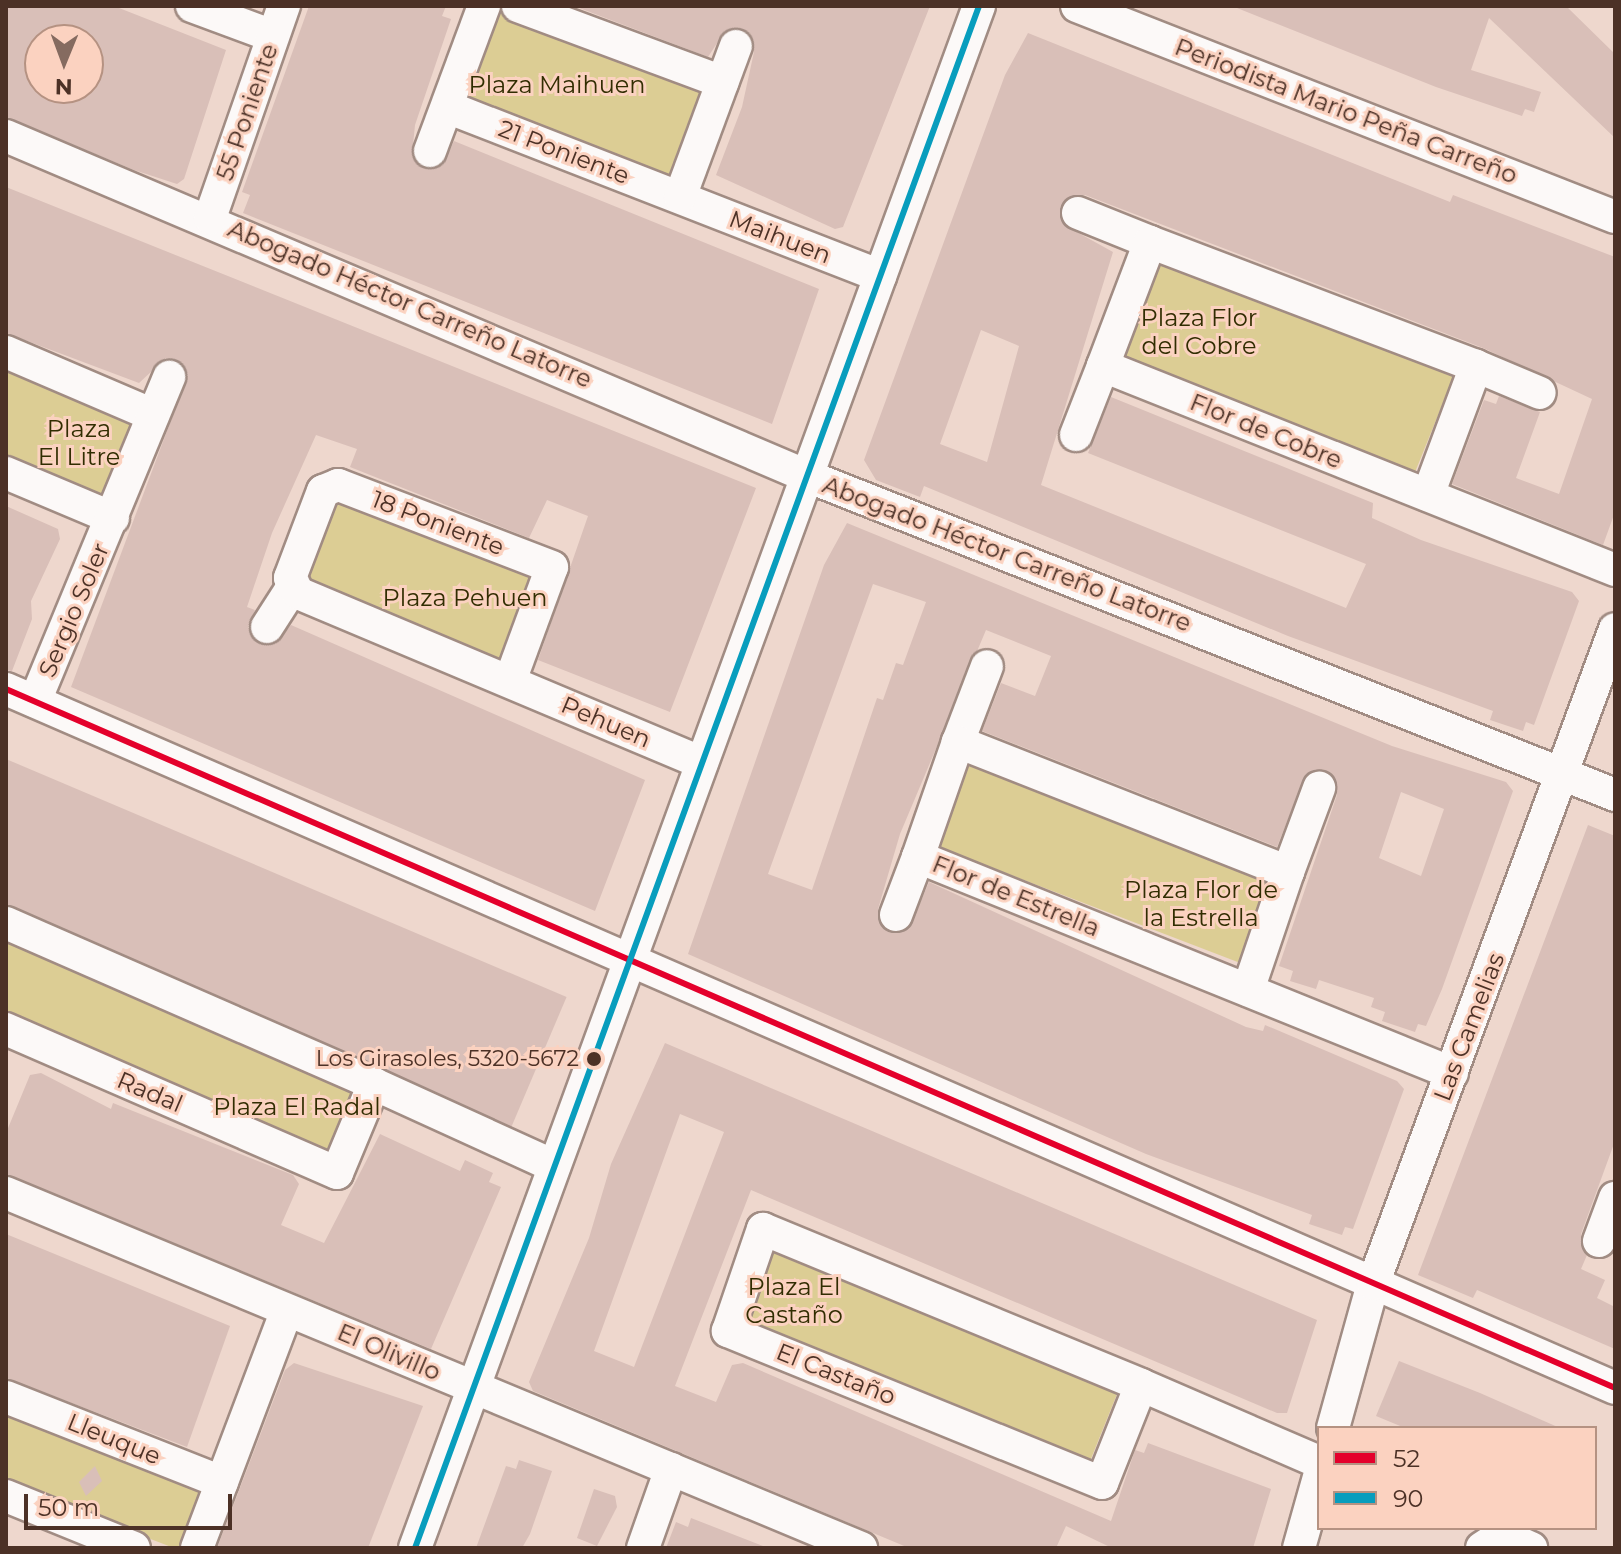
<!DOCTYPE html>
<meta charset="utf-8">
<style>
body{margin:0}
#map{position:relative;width:1621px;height:1554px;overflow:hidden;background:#eed7cd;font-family:Montserrat,sans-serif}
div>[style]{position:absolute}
.green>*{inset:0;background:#dccd94;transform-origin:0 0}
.building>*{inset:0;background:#d9bfb8;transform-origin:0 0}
.roads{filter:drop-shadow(2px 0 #a18c83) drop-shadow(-2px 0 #a18c83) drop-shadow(0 2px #a18c83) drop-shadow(0 -2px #a18c83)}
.minor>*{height:32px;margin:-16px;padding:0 16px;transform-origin:16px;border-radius:16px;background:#fcf9f8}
.bus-1>*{height:6px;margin:-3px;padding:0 3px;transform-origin:3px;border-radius:3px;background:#e4002b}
.bus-2>*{height:6px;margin:-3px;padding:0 3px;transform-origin:3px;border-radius:3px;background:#089dbd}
.dots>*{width:22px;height:22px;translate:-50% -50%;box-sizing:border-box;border:4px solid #fbd2c0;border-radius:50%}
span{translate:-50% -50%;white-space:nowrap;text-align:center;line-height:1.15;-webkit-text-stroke:6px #fbd2c0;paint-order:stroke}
.bus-label{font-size:22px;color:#4c3126}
.right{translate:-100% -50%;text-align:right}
.park-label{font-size:24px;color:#312d01}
.street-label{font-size:24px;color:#4c3126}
.frame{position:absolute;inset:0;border:8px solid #4c3126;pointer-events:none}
.legend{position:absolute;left:1317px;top:1426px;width:280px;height:104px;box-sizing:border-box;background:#fbd2c0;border:2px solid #b59282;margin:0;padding:10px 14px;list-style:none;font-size:24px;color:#4c3126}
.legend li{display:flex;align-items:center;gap:16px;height:40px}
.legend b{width:40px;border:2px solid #b59282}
.north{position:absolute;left:24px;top:24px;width:80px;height:80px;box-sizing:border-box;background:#fbd2c0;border:2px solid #b59282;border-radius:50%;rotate:181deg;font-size:22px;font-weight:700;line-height:32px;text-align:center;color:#4c3126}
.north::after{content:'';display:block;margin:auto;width:28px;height:36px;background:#856b60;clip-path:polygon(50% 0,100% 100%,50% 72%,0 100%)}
.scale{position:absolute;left:24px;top:1494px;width:208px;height:36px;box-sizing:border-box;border:4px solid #4c3126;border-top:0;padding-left:10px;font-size:24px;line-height:28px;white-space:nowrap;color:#4c3126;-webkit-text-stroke:6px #fbd2c0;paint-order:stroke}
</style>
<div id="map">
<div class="green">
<div style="clip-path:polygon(506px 10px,706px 83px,681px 177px,667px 181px,470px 109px,463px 94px,490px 21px)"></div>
<div style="left:1159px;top:257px;width:318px;height:108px;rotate:22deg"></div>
<div style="clip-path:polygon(6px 361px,135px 414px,137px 427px,109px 498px,93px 501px,6px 464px)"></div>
<div style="clip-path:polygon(341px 494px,529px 569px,535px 578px,510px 656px,495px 665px,310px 590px,299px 573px,327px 501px)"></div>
<div style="left:965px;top:761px;width:328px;height:90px;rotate:21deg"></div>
<div style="left:6px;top:935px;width:385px;height:88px;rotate:24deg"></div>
<div style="left:768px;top:1249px;width:378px;height:78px;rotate:22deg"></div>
<div style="left:6px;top:1416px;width:211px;height:63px;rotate:21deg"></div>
</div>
<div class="building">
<div style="clip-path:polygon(evenodd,6px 6px,114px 6px,226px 50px,184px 179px,177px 184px,134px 170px,6px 117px,6px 6px,40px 40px,88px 40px,88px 88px,40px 88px,40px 40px)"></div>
<div style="clip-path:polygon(309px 6px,446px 6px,442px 16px,451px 19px,415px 125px,412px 155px,423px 168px,443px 165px,454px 141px,819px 289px,772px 424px,243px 213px,250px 195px,242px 192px)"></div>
<div style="clip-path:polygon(574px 6px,930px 6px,843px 227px,835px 229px,716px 175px,742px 107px,754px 52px,750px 33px,725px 31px,708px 57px)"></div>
<div style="clip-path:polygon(1232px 6px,1566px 6px,1615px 54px,1615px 138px,1489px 18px,1471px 70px,1541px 92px,1534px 112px,1525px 109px,1522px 116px,1436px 87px)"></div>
<div style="clip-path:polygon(evenodd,1028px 33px,1450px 202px,1453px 195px,1615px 257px,1615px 512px,1603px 545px,1452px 484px,1484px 400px,1496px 404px,1499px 396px,1540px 412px,1516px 478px,1559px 494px,1592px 399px,1483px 348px,1085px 195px,1060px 207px,1064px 225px,1113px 252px,1041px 485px,1346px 608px,1366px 564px,1088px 453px,1111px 397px,1373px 503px,1372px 518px,1421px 540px,1572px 592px,1579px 601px,1534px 725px,1526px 722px,1523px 731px,1490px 720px,1493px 711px,1288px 636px,924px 486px,920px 497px,876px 480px,864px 460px,1005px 75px,1028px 33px,981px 330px,1019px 346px,987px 462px,940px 444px,981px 330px)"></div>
<div style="clip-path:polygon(6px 187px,756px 488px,670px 712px,538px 660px,588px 516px,547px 500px,529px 538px,350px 467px,357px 449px,316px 435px,272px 533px,247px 607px,255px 610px,248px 627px,256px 642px,275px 644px,291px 625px,645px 780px,595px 911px,71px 687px,188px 375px,184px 365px,166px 358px,139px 383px,6px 333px)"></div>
<div style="clip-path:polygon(6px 506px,58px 529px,60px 539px,31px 601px,32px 619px,12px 671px,6px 670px)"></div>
<div style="clip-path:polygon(evenodd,847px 523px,1392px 746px,1506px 782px,1513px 791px,1442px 989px,1426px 1026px,1418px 1024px,1415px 1032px,1382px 1021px,1385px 1012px,1371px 1007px,1374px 998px,1319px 980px,1316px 989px,1290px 981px,1293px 971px,1279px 966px,1337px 795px,1333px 775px,1306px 774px,1277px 847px,982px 731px,1001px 683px,1035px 696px,1051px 656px,986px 630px,900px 834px,878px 909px,889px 932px,909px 929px,929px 882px,1246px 1027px,1263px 1031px,1265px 1025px,1397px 1081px,1404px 1089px,1353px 1229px,1345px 1227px,1342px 1235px,1309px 1224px,1312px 1215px,1146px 1154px,688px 954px,824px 565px,847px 523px,873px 584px,926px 602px,903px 665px,896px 663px,883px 700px,877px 698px,812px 890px,768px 874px,873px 584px,847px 523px,1401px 792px,1444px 809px,1421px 876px,1379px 858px,1401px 792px)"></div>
<div style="left:6px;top:759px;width:609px;height:143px;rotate:23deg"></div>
<div style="clip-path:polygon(1588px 825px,1615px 836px,1615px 1141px,1581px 1234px,1587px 1255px,1581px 1269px,1605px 1280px,1597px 1298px,1615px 1307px,1615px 1349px,1477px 1290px,1473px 1298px,1418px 1275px)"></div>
<div style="clip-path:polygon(evenodd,665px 1043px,1317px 1320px,1287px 1413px,1277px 1413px,751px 1190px,675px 1386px,716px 1402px,732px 1365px,743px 1363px,1111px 1521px,1135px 1450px,1144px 1453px,1148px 1443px,1271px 1489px,1253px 1548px,1112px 1548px,1066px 1526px,1056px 1548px,909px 1548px,533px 1391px,529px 1382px,589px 1238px,611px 1164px,665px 1043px,680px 1114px,724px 1132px,634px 1367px,594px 1351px,680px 1114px)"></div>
<div style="clip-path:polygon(41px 1073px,111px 1109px,113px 1103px,293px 1175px,299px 1184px,281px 1225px,324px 1243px,380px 1134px,460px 1171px,465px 1160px,493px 1173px,489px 1182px,501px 1187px,431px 1349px,6px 1174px,6px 1133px,30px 1075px)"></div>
<div style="clip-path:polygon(6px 1234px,230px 1326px,187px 1447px,6px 1378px)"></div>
<div style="clip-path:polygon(1399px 1361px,1480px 1393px,1560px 1428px,1405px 1428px,1376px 1416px)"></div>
<div style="clip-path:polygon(294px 1363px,423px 1406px,368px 1548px,217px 1548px,285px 1370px)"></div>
<div style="clip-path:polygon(519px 1460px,552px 1471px,530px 1534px,522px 1548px,476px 1548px,506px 1466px,516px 1469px)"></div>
<div style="clip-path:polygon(95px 1466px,102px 1481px,86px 1496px,79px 1482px)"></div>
<div style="clip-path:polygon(594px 1489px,615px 1496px,617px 1507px,597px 1546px,577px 1538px)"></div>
<div style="clip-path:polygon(691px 1518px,763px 1546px,763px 1548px,666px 1548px,676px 1522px,688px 1527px)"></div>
</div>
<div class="roads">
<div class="minor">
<div style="left:192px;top:6px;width:86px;rotate:20.3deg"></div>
<div style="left:518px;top:6px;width:218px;rotate:20.4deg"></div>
<div style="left:1077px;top:6px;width:578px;rotate:21.41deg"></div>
<div style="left:447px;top:107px;width:465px;rotate:21.3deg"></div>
<div style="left:6px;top:136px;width:870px;rotate:23deg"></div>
<div style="left:807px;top:476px;width:869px;rotate:21.54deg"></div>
<div style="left:430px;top:151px;width:155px;rotate:-69.6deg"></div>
<div style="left:680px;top:197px;width:161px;rotate:-69.7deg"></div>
<div style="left:1078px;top:213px;width:78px;rotate:21.9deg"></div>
<div style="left:210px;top:218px;width:225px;rotate:-70.8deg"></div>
<div style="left:6px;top:352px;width:160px;rotate:23.2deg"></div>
<div style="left:1476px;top:366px;width:69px;rotate:22.9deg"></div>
<div style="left:1076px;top:435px;width:74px;rotate:-68.6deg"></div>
<div style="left:6px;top:473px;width:116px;rotate:22.8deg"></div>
<div style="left:1428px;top:495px;width:138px;rotate:-69.6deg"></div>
<div style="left:1476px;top:366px;width:349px;rotate:-159.2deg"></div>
<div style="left:1150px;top:242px;width:133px;rotate:110.8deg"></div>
<div style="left:1103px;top:366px;width:551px;rotate:21.72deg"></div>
<div style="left:267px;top:627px;width:50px;rotate:-57.3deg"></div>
<div style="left:510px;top:681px;width:121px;rotate:-69.8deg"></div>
<div style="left:552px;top:567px;width:229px;rotate:-159deg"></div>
<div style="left:338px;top:485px;width:16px;rotate:158deg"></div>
<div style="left:323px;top:491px;width:93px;rotate:110.8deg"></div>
<div style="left:290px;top:578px;width:17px;rotate:62deg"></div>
<div style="left:298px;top:593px;width:438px;rotate:22.8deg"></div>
<div style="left:6px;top:689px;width:1754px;rotate:23.48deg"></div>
<div style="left:35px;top:701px;width:351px;rotate:-67.5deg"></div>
<div style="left:958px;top:742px;width:81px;rotate:-69.1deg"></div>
<div style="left:1288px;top:872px;width:90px;rotate:-69.7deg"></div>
<div style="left:896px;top:915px;width:62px;rotate:-69.2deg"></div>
<div style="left:6px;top:923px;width:402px;rotate:23.6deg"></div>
<div style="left:374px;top:1084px;width:96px;rotate:112.6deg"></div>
<div style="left:337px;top:1173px;width:361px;rotate:-156.5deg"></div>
<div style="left:1248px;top:990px;width:125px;rotate:-71.3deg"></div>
<div style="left:1288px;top:872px;width:355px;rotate:-158.5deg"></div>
<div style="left:958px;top:742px;width:122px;rotate:109.2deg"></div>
<div style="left:918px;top:857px;width:576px;rotate:22.02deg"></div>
<div style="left:374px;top:1084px;width:198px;rotate:24.5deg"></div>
<div style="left:6px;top:1193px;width:926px;rotate:22.55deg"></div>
<div style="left:1599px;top:1241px;width:46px;rotate:-69.6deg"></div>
<div style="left:1141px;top:1385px;width:105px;rotate:111.7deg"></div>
<div style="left:1102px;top:1483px;width:404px;rotate:-157.9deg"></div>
<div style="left:728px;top:1331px;width:108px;rotate:-71.1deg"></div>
<div style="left:763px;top:1229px;width:409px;rotate:22.4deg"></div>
<div style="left:1141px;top:1385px;width:194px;rotate:23.4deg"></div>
<div style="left:6px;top:1397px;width:232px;rotate:21.5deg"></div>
<div style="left:1333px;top:1428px;width:149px;rotate:-74.5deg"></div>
<div style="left:1373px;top:1284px;width:698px;rotate:-69.72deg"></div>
<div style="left:6px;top:1496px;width:138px;rotate:22.1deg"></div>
<div style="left:197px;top:1548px;width:254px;rotate:-69.3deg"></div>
<div style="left:415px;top:1548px;width:1642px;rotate:-69.91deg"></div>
<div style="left:643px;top:1548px;width:84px;rotate:-70.5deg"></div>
<div style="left:1299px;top:1548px;width:74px;rotate:-74.3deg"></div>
<div style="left:1482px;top:1548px;width:24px;rotate:-33deg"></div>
<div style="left:1502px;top:1535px;width:32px;rotate:24deg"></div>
</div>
</div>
<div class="bus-1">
<div style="left:6px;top:689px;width:1754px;rotate:23.48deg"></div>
</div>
<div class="bus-2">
<div style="left:415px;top:1548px;width:1642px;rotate:-69.91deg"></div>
</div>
<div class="dots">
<div style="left:594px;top:1059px;background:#4c3126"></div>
</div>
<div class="bus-label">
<span class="right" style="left:579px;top:1059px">Los Girasoles, 5320-5672</span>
</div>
<div class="park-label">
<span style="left:557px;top:85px">Plaza Maihuen</span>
<span style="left:1199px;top:332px">Plaza Flor<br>del Cobre</span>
<span style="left:79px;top:443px">Plaza<br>El Litre</span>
<span style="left:465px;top:598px">Plaza Pehuen</span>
<span style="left:1201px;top:904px">Plaza Flor de<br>la Estrella</span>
<span style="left:297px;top:1107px">Plaza El Radal</span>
<span style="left:794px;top:1301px">Plaza El<br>Castaño</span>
</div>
<div class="street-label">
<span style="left:1346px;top:111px;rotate:21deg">Periodista Mario Peña Carreño</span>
<span style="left:247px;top:112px;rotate:-71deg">55 Poniente</span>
<span style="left:564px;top:152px;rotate:21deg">21 Poniente</span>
<span style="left:780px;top:237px;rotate:21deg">Maihuen</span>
<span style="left:410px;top:304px;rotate:23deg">Abogado Héctor Carreño Latorre</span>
<span style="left:1266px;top:431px;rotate:22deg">Flor de Cobre</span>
<span style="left:438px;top:523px;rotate:21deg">18 Poniente</span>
<span style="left:1007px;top:554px;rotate:21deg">Abogado Héctor Carreño Latorre</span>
<span style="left:74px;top:610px;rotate:-67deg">Sergio Soler</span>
<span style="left:606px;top:722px;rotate:23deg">Pehuen</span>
<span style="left:1016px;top:896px;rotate:22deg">Flor de Estrella</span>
<span style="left:1469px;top:1027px;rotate:-69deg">Las Camelias</span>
<span style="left:150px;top:1092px;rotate:23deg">Radal</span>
<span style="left:389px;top:1352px;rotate:23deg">El Olivillo</span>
<span style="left:836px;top:1374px;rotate:22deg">El Castaño</span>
<span style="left:114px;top:1439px;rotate:22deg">Lleuque</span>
</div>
<div class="frame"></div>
<ul class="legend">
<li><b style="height:10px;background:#e4002b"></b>52</li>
<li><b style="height:10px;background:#089dbd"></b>90</li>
</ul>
<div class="north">N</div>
<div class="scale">50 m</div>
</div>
